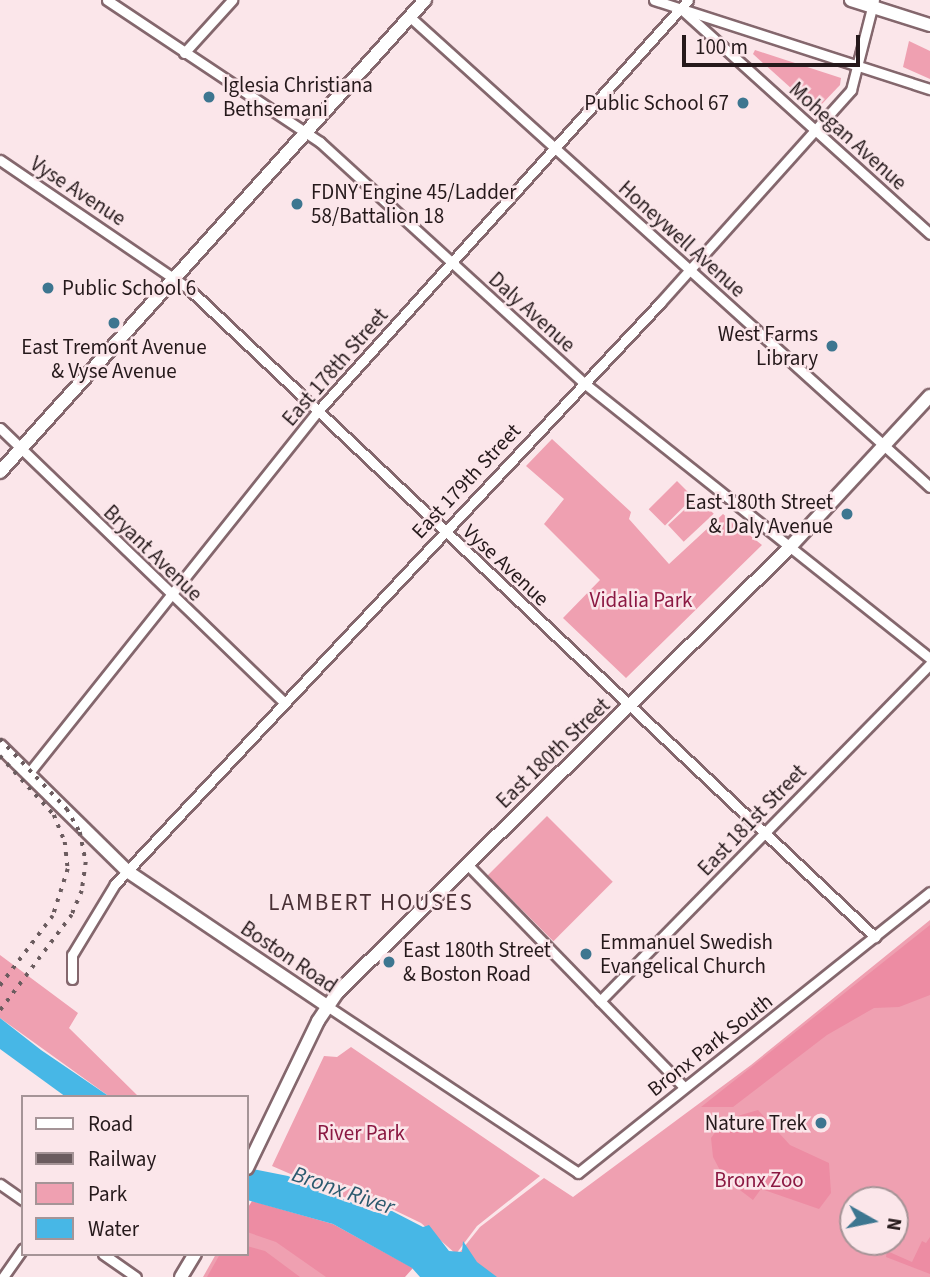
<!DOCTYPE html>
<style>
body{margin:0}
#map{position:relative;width:930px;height:1277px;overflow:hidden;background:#fbe6ea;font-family:"Source Sans 3",sans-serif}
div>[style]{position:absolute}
.green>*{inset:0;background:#efa0b1;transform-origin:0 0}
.forest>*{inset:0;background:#ed8ca3}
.water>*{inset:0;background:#47b7e6}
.roads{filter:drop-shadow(2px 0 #84676d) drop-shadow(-2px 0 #84676d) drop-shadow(0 2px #84676d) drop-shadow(0 -2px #84676d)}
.street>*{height:9px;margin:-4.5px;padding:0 4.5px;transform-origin:4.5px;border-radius:4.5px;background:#fff}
.secondary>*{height:12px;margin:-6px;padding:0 6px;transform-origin:6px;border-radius:6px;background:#fff}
.rail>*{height:3.5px;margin-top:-1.75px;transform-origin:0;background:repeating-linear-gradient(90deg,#6b5c5f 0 3.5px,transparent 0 10.5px)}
.dots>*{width:19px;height:19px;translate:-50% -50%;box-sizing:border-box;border:4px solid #fbe6ea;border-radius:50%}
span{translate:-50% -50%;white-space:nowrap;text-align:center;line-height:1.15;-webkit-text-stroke:5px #fbe6ea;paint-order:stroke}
.poi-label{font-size:21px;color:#25191b}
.left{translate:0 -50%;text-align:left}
.right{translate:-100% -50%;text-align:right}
.street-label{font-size:21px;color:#25191b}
.park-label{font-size:21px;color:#8b1842}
.neighbourhood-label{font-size:23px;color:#493035;letter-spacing:2px}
.water-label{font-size:23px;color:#2b596e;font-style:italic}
.legend{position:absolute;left:21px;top:1095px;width:228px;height:161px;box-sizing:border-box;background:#fbe6ea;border:2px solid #a59497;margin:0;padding:9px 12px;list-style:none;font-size:21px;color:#25191b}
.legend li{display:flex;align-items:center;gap:14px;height:35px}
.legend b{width:35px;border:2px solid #a59497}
.north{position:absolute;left:839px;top:1186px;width:70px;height:70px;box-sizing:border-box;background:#fbe6ea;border:2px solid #a59497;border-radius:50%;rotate:99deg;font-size:19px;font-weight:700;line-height:28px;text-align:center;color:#25191b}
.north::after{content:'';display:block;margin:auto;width:24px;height:32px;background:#3d7690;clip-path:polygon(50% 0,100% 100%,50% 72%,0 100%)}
.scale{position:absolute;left:682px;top:35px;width:178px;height:32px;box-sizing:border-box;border:4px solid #25191b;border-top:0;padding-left:9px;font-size:21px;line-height:24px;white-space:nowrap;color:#25191b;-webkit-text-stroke:5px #fbe6ea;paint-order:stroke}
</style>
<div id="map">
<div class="green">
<div style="clip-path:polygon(909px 41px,930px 51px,930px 79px,903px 67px)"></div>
<div style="clip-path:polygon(755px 50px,841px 78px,840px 85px,820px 106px,812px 107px,753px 54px)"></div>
<div style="clip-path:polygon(552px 439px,631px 512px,629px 519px,669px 564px,723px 514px,762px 545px,626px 678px,563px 618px,600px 580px,544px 524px,564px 499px,526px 466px)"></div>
<div style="left:677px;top:481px;width:23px;height:40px;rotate:45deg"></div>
<div style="left:698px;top:497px;width:23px;height:41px;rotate:47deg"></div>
<div style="left:547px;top:816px;width:93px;height:84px;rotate:45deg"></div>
<div style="clip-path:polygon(evenodd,930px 920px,930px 1277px,440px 1277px,480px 1227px,544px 1178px,573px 1197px,751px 1065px,930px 920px,853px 1200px,895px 1200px,895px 1242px,853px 1242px,853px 1200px)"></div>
<div style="clip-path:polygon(0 955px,78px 1013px,69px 1028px,139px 1097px,110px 1097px,0 1018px)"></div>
<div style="clip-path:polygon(351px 1047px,540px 1176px,477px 1226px,456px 1254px,421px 1223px,392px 1209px,374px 1210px,272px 1166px,324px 1056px,337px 1057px)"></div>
<div style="clip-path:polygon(247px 1215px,396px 1277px,203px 1277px,216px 1254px,247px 1254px)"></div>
</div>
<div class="forest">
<div style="clip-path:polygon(930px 925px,930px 995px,899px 1007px,874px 1008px,827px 1035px,733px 1107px,701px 1107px)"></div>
<div style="clip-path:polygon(758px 1110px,790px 1145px,829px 1163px,831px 1193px,819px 1209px,761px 1189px,753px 1200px,724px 1178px,713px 1157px,711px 1138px,724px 1120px)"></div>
<div style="clip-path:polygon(252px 1201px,333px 1224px,413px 1268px,405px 1277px,326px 1277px,276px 1242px,247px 1232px,247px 1209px)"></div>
<div style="clip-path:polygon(930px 1237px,930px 1274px,886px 1257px,887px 1251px,912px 1262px,922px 1241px,926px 1243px)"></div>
<div style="clip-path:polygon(247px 1246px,265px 1251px,300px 1277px,207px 1277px,220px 1254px,247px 1254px)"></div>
</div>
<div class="water">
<div style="clip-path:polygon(0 1018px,41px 1050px,110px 1097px,66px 1097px,0 1049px)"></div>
<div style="clip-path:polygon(247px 1168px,288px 1176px,374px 1212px,392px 1211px,423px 1227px,429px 1225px,449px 1251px,462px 1252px,463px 1241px,477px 1262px,497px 1277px,420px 1277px,412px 1268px,333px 1224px,247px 1200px)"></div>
</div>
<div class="roads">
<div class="street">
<div style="left:107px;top:0;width:256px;rotate:33.7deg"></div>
<div style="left:320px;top:142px;width:357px;rotate:42.4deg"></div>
<div style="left:584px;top:383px;width:442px;rotate:38.5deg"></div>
<div style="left:654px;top:0;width:290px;rotate:17.9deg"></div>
<div style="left:680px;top:8px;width:337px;rotate:42.1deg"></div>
<div style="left:410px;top:17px;width:701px;rotate:42.11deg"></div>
<div style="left:184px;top:53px;width:72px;rotate:-47.8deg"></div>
<div style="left:0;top:160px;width:229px;rotate:34.3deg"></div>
<div style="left:189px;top:289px;width:944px;rotate:43.37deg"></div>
<div style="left:0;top:428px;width:393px;rotate:44deg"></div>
<div style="left:28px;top:774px;width:463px;rotate:-51.4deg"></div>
<div style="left:317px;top:412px;width:554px;rotate:-48deg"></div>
<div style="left:467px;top:864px;width:311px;rotate:45.8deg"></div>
<div style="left:72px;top:979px;width:24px;rotate:-90deg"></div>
<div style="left:72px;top:955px;width:83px;rotate:-58.8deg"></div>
<div style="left:115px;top:884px;width:797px;rotate:-46.83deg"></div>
<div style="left:660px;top:303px;width:286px;rotate:-48.1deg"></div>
<div style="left:851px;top:90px;width:93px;rotate:-75.7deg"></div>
<div style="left:600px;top:1001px;width:472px;rotate:-45.6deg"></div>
<div style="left:327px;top:1006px;width:301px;rotate:33.6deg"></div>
<div style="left:578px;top:1173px;width:450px;rotate:-38.6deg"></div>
<div style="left:0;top:1184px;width:28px;rotate:35deg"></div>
<div style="left:103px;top:1254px;width:40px;rotate:34.9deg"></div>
<div style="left:3px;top:1277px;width:35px;rotate:-55deg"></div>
</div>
<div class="secondary">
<div style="left:851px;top:0;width:83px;rotate:17.6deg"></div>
<div style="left:0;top:472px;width:635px;rotate:-48deg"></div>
<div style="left:0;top:746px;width:178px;rotate:44.5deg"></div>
<div style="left:127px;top:871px;width:241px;rotate:34deg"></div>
<div style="left:247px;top:1168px;width:163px;rotate:-64.2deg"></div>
<div style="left:318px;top:1021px;width:34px;rotate:-56deg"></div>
<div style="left:337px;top:993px;width:636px;rotate:-44.55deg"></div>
<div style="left:790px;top:547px;width:206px;rotate:-47.2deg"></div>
<div style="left:181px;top:1277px;width:27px;rotate:-59deg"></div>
</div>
</div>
<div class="rail">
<div style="left:0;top:739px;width:97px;rotate:46.3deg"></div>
<div style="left:67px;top:809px;width:26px;rotate:61deg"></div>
<div style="left:80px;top:832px;width:31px;rotate:79deg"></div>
<div style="left:86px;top:862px;width:29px;rotate:98deg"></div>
<div style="left:82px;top:891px;width:26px;rotate:113deg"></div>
<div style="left:72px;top:915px;width:120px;rotate:126.9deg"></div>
<div style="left:0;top:756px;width:80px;rotate:47.5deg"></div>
<div style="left:54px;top:815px;width:29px;rotate:68deg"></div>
<div style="left:65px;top:842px;width:27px;rotate:84deg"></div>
<div style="left:68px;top:869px;width:49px;rotate:107.7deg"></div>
<div style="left:53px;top:916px;width:88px;rotate:127.1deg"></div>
</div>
<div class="dots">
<div style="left:209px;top:97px;background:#3d7690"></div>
<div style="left:743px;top:103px;background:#3d7690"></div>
<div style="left:297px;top:204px;background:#3d7690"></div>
<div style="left:48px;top:288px;background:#3d7690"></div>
<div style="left:114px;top:323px;background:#3d7690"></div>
<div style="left:832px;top:346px;background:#3d7690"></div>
<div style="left:847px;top:514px;background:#3d7690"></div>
<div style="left:586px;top:954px;background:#3d7690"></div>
<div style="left:389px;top:962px;background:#3d7690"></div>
<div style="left:821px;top:1123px;background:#3d7690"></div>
</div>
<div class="poi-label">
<span class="left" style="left:223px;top:97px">Iglesia Christiana<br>Bethsemani</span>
<span class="right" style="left:729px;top:103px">Public School 67</span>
<span class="left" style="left:311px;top:204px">FDNY Engine 45/Ladder<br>58/Battalion 18</span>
<span class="left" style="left:62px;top:288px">Public School 6</span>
<span class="right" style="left:818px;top:346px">West Farms<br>Library</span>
<span style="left:114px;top:359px">East Tremont Avenue<br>&amp; Vyse Avenue</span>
<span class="right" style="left:833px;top:514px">East 180th Street<br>&amp; Daly Avenue</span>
<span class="left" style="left:600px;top:954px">Emmanuel Swedish<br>Evangelical Church</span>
<span class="left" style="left:403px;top:962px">East 180th Street<br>&amp; Boston Road</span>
<span class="right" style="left:807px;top:1123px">Nature Trek</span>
</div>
<div class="street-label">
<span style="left:848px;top:136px;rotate:42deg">Mohegan Avenue</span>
<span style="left:78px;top:191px;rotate:33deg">Vyse Avenue</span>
<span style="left:682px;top:239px;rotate:42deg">Honeywell Avenue</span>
<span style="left:532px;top:312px;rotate:42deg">Daly Avenue</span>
<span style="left:335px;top:367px;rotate:-49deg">East 178th Street</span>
<span style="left:466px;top:481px;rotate:-47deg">East 179th Street</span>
<span style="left:153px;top:553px;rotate:44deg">Bryant Avenue</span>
<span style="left:506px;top:565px;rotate:43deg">Vyse Avenue</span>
<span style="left:553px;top:753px;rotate:-44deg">East 180th Street</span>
<span style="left:752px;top:820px;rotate:-46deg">East 181st Street</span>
<span style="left:289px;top:957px;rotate:34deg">Boston Road</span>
<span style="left:710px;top:1045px;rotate:-38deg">Bronx Park South</span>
</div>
<div class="park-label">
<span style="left:641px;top:600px">Vidalia Park</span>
<span style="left:361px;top:1133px">River Park</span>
<span style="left:759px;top:1180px">Bronx Zoo</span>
</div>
<div class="neighbourhood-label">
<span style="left:371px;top:903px">LAMBERT HOUSES</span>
</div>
<div class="water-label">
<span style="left:343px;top:1191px;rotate:19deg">Bronx River</span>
</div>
<ul class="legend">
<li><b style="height:9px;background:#fff"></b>Road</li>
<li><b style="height:9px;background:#6b5c5f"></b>Railway</li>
<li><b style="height:19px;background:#efa0b1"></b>Park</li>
<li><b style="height:19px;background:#47b7e6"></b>Water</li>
</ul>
<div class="north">N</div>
<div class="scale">100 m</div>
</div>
